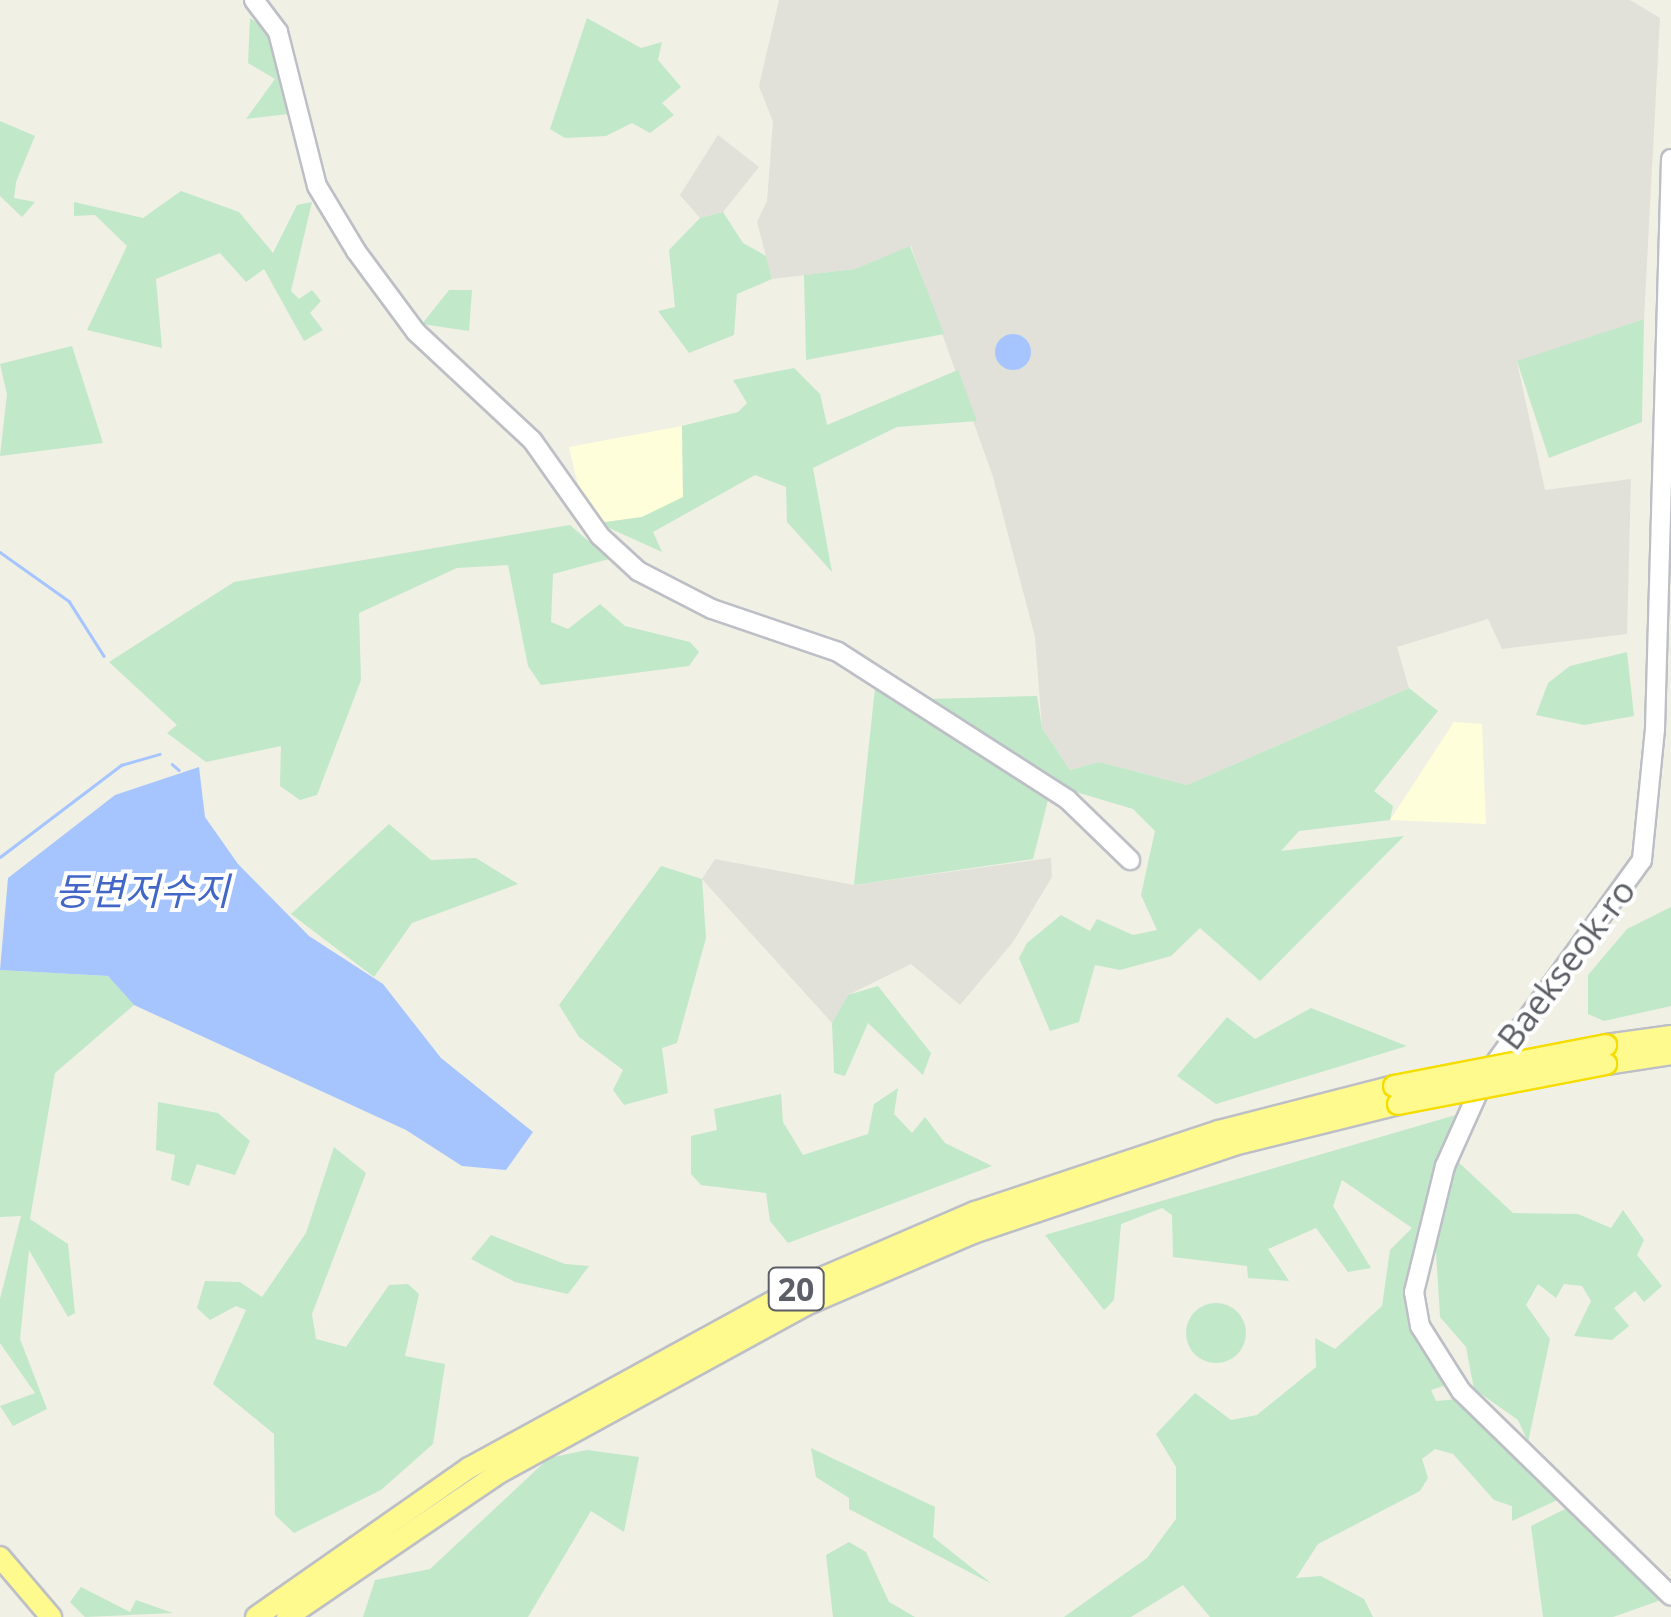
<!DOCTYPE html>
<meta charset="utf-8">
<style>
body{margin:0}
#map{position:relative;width:1671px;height:1617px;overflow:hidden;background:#f0f0e5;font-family:"Open Sans","Noto Sans KR",sans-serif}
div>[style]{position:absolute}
.commercial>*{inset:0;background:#fffedb}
.industrial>*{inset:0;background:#e1e1d9}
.green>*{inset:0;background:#c1e8c9}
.round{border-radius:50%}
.water>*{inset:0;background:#a6c5ff}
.stream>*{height:2.5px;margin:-1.25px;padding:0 1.25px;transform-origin:1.25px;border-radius:1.25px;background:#a6c5ff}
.roads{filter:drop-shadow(2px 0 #bdbfc6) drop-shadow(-2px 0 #bdbfc6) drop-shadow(0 2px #bdbfc6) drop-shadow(0 -2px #bdbfc6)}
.secondary>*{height:18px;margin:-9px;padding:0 9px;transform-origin:9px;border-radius:9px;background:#fff}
.highway>*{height:20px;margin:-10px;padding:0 10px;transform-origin:10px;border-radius:10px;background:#fffa8d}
.bridges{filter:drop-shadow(2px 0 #f5dd00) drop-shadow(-2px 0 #f5dd00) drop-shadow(0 2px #f5dd00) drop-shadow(0 -2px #f5dd00)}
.highway-bridge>*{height:20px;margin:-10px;padding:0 10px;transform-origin:10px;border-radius:10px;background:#fffa8d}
span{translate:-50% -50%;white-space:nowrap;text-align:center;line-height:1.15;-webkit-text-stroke:8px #fff;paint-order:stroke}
.shield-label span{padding:2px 8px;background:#fff;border:2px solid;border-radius:8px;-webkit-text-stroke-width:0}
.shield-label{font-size:32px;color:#5d5f66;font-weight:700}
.street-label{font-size:35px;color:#5d5f66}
.water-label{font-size:38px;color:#4367c7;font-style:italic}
</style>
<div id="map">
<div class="commercial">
<div style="clip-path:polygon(682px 426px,683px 497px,642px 517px,598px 523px,585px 514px,569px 447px)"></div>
<div style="clip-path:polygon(1454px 722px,1482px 724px,1486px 824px,1390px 820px)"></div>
</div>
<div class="industrial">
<div style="clip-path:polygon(779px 0,1630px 0,1660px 18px,1644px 319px,1517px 362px,1545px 490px,1631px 479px,1627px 634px,1502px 649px,1488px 619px,1397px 647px,1409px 688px,1187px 785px,1099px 762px,1070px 770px,1042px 728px,1035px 637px,993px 477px,911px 246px,855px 269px,772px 279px,757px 222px,767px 201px,773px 122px,759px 86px)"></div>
<div style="clip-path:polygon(718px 135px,759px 167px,723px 212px,700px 218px,680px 195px)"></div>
<div style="clip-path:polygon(1051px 858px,1052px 877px,1013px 942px,960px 1005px,911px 964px,848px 995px,832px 1023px,702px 879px,715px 859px,854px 885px)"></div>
</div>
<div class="green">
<div style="clip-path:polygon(250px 18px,266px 29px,288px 114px,246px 119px,275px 79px,248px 63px)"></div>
<div style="clip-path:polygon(587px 18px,641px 48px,662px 42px,658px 60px,681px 87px,662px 103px,674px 115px,650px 133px,632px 123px,606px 136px,565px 138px,550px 129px)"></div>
<div style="clip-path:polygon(0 121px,35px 136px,16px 182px,14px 198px,35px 202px,22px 217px,0 196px)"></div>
<div style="clip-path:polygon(181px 191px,239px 212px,273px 253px,297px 205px,312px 202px,291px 291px,299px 299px,312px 290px,321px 301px,310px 313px,323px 330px,304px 341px,264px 269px,246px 282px,220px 253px,156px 279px,162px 348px,87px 330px,127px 246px,95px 215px,74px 216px,74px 202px,143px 218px)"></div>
<div style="clip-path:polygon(723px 212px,743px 243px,766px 256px,772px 279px,737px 294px,734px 335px,689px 353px,658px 311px,675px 307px,669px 250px,700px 218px)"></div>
<div style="clip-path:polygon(910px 246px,944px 334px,806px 360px,804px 275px,855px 269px)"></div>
<div style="clip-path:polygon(449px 290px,472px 290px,469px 331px,422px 324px)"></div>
<div style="clip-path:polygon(1644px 319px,1642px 422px,1549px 458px,1517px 361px)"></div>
<div style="clip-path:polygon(72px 346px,103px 443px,0 456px,7px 394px,0 364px)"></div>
<div style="clip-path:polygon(794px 368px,820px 394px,827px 425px,958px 370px,977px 421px,897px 427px,813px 468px,832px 572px,787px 522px,786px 487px,755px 475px,653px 532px,662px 552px,598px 523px,642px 517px,683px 497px,682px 426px,738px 412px,747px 403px,733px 380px)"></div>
<div style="clip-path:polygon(570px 525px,609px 559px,553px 574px,551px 622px,568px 629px,600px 604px,625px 626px,690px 642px,699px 652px,689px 666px,541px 685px,528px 666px,508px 565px,457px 568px,359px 613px,361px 680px,317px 795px,300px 800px,280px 786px,281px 746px,206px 762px,167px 733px,177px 725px,109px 662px,234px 582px)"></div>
<div style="clip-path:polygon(1627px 652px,1634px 716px,1584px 725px,1536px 715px,1548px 683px,1570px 666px)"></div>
<div style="clip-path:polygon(875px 688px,928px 699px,1037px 696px,1042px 728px,1070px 770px,1099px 762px,1187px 785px,1409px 688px,1438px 711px,1374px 791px,1393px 806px,1390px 820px,1299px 831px,1281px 851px,1404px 836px,1260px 981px,1200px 928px,1171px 956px,1120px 970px,1095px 965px,1079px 1022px,1050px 1031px,1019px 958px,1027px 943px,1061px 915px,1090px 931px,1097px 919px,1133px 935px,1157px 930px,1141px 895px,1155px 831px,1133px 809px,1066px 789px,1048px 800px,1033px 859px,854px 885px)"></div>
<div style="clip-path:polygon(389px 824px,431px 860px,476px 858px,518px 884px,412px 923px,374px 977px,291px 914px)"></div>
<div style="clip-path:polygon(661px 866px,702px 879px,706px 938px,677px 1043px,662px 1048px,668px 1093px,624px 1105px,613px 1090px,623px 1070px,579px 1037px,559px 1005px)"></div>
<div style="clip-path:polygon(1671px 907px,1671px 1006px,1604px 1021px,1588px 1014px,1588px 975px,1627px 929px)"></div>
<div style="clip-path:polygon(0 970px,108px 976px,134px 1005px,55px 1073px,30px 1219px,68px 1244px,75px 1313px,68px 1317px,29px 1250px,20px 1339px,47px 1409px,13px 1426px,0 1406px,35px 1393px,0 1343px,0 1299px,21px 1216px,0 1217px)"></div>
<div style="clip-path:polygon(878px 986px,931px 1053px,923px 1075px,868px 1023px,845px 1076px,834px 1073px,832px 1023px,848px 995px)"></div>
<div style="clip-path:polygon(1311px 1008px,1407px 1046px,1216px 1104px,1177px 1076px,1227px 1017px,1255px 1039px)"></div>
<div style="clip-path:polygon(898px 1088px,894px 1114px,912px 1133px,925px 1117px,945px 1143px,992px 1166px,788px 1243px,770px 1221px,766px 1193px,701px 1185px,691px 1174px,691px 1136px,717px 1130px,714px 1109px,781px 1094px,783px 1122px,803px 1155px,868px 1134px,874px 1104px)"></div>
<div style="clip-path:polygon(158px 1102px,218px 1113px,250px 1141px,235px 1175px,197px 1164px,189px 1186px,171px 1180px,175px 1155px,156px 1150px)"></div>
<div style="clip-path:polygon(1466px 1112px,1428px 1190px,1405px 1297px,1411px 1332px,1449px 1384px,1431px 1390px,1436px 1401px,1459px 1399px,1566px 1496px,1512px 1521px,1512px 1506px,1494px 1500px,1453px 1454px,1435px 1449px,1422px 1459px,1428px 1478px,1420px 1491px,1318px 1544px,1296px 1578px,1321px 1576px,1364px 1599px,1373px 1617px,1210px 1617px,1183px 1585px,1131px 1617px,1064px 1617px,1147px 1558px,1176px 1519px,1176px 1467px,1156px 1434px,1195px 1393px,1231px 1420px,1257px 1415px,1316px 1367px,1315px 1338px,1335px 1349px,1382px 1306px,1390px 1250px,1412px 1228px,1342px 1180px,1333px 1206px,1371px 1268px,1348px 1272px,1316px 1228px,1268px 1249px,1289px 1281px,1248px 1278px,1247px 1266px,1173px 1257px,1172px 1215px,1162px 1208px,1121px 1224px,1114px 1300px,1104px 1310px,1045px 1235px)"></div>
<div style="clip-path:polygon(334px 1147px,366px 1173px,312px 1314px,316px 1339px,346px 1347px,389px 1285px,408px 1284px,419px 1294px,405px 1356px,445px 1364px,433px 1444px,381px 1490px,294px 1533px,275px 1515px,274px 1434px,213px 1384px,246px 1310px,236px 1306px,210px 1320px,197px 1308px,205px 1281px,240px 1282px,262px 1297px,306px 1233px)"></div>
<div style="clip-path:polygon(1454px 1158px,1513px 1213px,1578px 1214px,1611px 1228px,1623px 1210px,1644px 1240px,1637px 1255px,1662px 1286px,1644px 1302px,1635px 1291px,1614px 1308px,1629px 1326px,1612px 1340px,1574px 1336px,1591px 1301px,1582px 1286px,1564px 1284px,1556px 1298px,1538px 1284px,1526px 1305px,1550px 1339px,1528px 1442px,1518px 1420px,1474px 1389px,1466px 1347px,1440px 1317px,1434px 1219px)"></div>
<div style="clip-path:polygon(491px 1235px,565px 1264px,589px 1266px,568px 1294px,515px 1282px,471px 1259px)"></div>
<div class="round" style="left:1186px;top:1303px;width:60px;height:60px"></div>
<div style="clip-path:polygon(811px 1448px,935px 1507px,933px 1537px,992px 1584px,849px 1509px,849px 1498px,816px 1477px)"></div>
<div style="clip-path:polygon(587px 1450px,639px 1457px,624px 1532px,591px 1511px,528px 1617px,363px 1617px,375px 1580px,430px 1569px,549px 1458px)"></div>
<div style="clip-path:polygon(1571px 1506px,1617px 1551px,1661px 1600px,1613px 1617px,1543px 1617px,1531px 1526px)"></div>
<div style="clip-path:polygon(849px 1542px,866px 1552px,889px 1602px,915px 1617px,833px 1617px,826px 1555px)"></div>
<div style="clip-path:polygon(81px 1587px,130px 1612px,136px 1600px,173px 1613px,85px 1617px,70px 1602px)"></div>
</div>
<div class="water">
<div class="round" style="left:995px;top:334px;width:36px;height:36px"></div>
<div style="clip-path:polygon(199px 767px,205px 817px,238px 864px,309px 936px,383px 984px,441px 1058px,533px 1132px,506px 1170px,462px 1166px,406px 1130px,134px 1005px,108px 976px,0 970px,8px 878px,115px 795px)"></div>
</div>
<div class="stream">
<div style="left:0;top:552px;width:85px;rotate:35.4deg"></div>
<div style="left:69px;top:601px;width:65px;rotate:57.5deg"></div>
<div style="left:172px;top:764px;width:9px;rotate:41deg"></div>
<div style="left:0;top:857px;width:152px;rotate:-37.2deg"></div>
<div style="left:121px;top:765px;width:40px;rotate:-16deg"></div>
</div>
<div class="roads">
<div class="secondary">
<div style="left:254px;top:0;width:40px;rotate:53deg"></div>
<div style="left:278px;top:32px;width:159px;rotate:75.8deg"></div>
<div style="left:317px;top:186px;width:76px;rotate:59deg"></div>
<div style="left:356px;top:251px;width:101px;rotate:53.5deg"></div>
<div style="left:416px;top:332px;width:158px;rotate:43deg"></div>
<div style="left:532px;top:440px;width:118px;rotate:54.7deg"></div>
<div style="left:600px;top:536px;width:52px;rotate:42.6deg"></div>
<div style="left:638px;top:571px;width:83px;rotate:27.2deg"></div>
<div style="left:712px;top:609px;width:133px;rotate:18.8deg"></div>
<div style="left:838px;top:652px;width:272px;rotate:32.7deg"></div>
<div style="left:1067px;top:799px;width:88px;rotate:44.1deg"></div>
<div style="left:1671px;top:159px;width:570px;rotate:91.61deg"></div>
<div style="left:1655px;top:729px;width:132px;rotate:95.7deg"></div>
<div style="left:1642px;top:860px;width:268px;rotate:125.9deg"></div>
<div style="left:1485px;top:1077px;width:98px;rotate:114.2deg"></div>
<div style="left:1445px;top:1166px;width:130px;rotate:103.8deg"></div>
<div style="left:1414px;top:1292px;width:35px;rotate:80deg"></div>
<div style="left:1420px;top:1326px;width:77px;rotate:57.8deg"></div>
<div style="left:1461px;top:1391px;width:293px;rotate:44.3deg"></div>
</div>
<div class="highway">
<div style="left:1606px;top:1045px;width:66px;rotate:-7.9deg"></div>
<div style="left:1606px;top:1064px;width:66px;rotate:-8.7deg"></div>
<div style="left:0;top:1557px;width:79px;rotate:49.6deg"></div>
<div style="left:256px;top:1617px;width:260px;rotate:-35deg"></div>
<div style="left:469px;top:1468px;width:373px;rotate:-28.7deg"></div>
<div style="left:796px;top:1289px;width:195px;rotate:-23.3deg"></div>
<div style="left:975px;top:1212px;width:257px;rotate:-18.4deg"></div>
<div style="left:1219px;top:1131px;width:181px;rotate:-14.4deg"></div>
<div style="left:287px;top:1617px;width:256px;rotate:-34.2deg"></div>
<div style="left:499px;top:1473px;width:354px;rotate:-28.7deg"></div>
<div style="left:810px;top:1303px;width:177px;rotate:-23.2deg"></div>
<div style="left:973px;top:1233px;width:275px;rotate:-18.6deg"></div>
<div style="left:1234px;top:1145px;width:169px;rotate:-14deg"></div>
</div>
</div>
<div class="bridges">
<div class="highway-bridge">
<div style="left:1394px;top:1086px;width:216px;rotate:-10.9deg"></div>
<div style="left:1398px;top:1104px;width:212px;rotate:-10.9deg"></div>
</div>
</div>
<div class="shield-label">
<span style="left:796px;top:1289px">20</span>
</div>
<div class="street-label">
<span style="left:1566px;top:964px;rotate:-53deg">Baekseok-ro</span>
</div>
<div class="water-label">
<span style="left:142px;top:891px">동변저수지</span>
</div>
</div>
